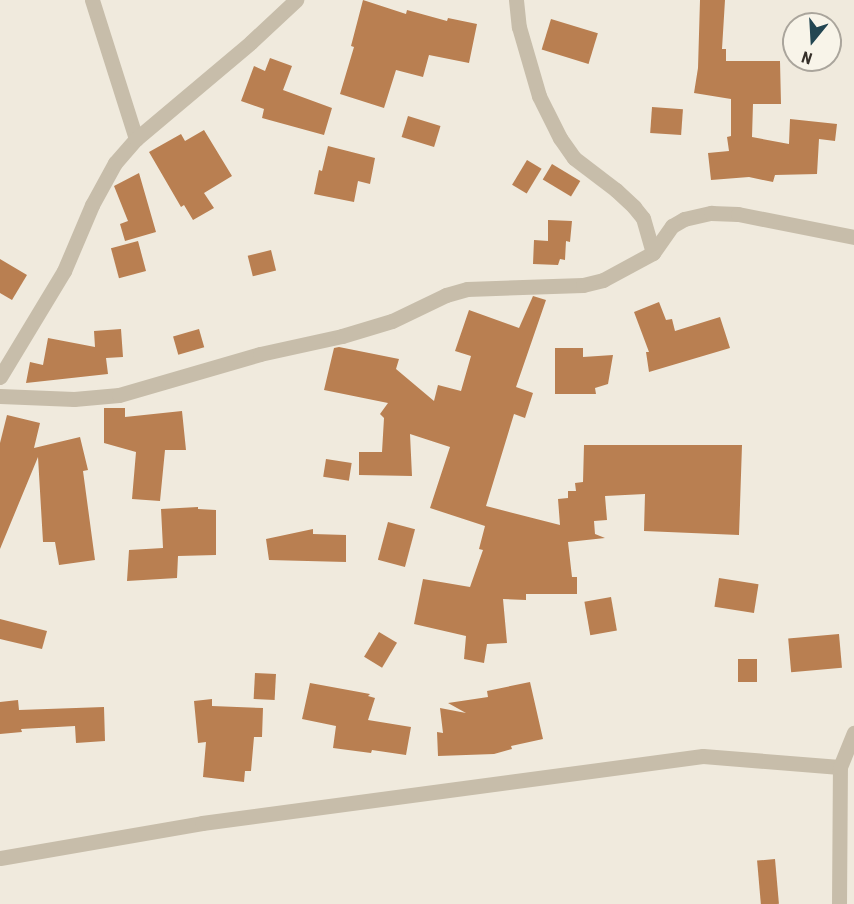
<!DOCTYPE html>
<style>
body{margin:0}
#map{position:relative;width:854px;height:904px;overflow:hidden;background:#f0eadd;font-family:"Roboto Condensed",sans-serif}
div>[style]{position:absolute}
.building>*{inset:0;background:#b97f51;transform-origin:0 0}
.minor>*{height:15px;margin:-7.5px;padding:0 7.5px;transform-origin:7.5px;border-radius:7.5px;background:#c7bdaa}
span{translate:-50% -50%;white-space:nowrap;text-align:center;line-height:1.15;-webkit-text-stroke:4.5px #f8f4e9;paint-order:stroke}
.north{position:absolute;left:782px;top:12px;width:60px;height:60px;box-sizing:border-box;background:#f8f4e9;border:2px solid #aaa59c;border-radius:50%;rotate:198deg;font-size:16px;font-weight:700;line-height:24px;text-align:center;color:#352f29}
.north::after{content:'';display:block;margin:auto;width:21px;height:27px;background:#234652;clip-path:polygon(50% 0,100% 100%,50% 72%,0 100%)}
</style>
<div id="map">
<div class="building">
<div style="clip-path:polygon(363px 0,406px 14px,407px 10px,447px 21px,448px 18px,477px 24px,469px 63px,429px 55px,423px 77px,396px 70px,384px 108px,340px 94px,354px 47px,351px 46px)"></div>
<div style="clip-path:polygon(700px 0,725px 0,722px 49px,726px 49px,726px 61px,780px 61px,781px 104px,753px 104px,752px 137px,789px 144px,790px 119px,837px 124px,835px 141px,819px 139px,817px 174px,775px 175px,773px 182px,749px 177px,711px 180px,708px 153px,729px 151px,727px 137px,731px 136px,731px 99px,694px 93px,698px 68px)"></div>
<div style="left:551px;top:19px;width:49px;height:32px;rotate:17deg"></div>
<div style="clip-path:polygon(270px 58px,292px 66px,283px 90px,332px 108px,324px 135px,262px 118px,264px 109px,241px 101px,254px 66px,265px 71px)"></div>
<div style="left:652px;top:107px;width:31px;height:26px;rotate:4deg"></div>
<div style="left:408px;top:116px;width:34px;height:22px;rotate:17deg"></div>
<div style="clip-path:polygon(204px 130px,232px 176px,204px 193px,214px 208px,193px 220px,184px 205px,181px 207px,149px 152px,181px 134px,185px 141px)"></div>
<div style="clip-path:polygon(328px 146px,375px 158px,370px 184px,358px 181px,354px 202px,314px 194px,319px 170px,322px 171px)"></div>
<div style="left:527px;top:160px;width:17px;height:29px;rotate:31deg"></div>
<div style="left:552px;top:164px;width:33px;height:18px;rotate:31deg"></div>
<div style="clip-path:polygon(139px 173px,156px 232px,125px 241px,120px 224px,128px 221px,114px 186px)"></div>
<div style="clip-path:polygon(548px 220px,572px 221px,570px 242px,566px 241px,565px 260px,560px 259px,558px 265px,533px 264px,534px 240px,548px 241px)"></div>
<div style="left:138px;top:241px;width:31px;height:28px;rotate:75deg"></div>
<div style="left:271px;top:250px;width:21px;height:24px;rotate:76deg"></div>
<div style="clip-path:polygon(0 259px,27px 275px,12px 300px,0 293px)"></div>
<div style="clip-path:polygon(533px 296px,546px 300px,516px 387px,533px 393px,525px 418px,514px 414px,486px 506px,560px 525px,558px 499px,568px 498px,568px 491px,576px 491px,575px 483px,583px 482px,584px 445px,742px 445px,739px 535px,644px 531px,645px 494px,605px 496px,607px 520px,594px 521px,595px 534px,605px 538px,568px 542px,572px 577px,577px 577px,577px 594px,526px 594px,526px 600px,503px 599px,507px 643px,487px 644px,484px 663px,464px 659px,466px 636px,414px 624px,423px 579px,470px 587px,483px 550px,479px 549px,485px 526px,430px 508px,450px 447px,410px 434px,412px 476px,359px 475px,359px 452px,382px 452px,384px 418px,380px 414px,388px 403px,324px 390px,334px 348px,339px 347px,399px 359px,396px 369px,434px 401px,438px 385px,461px 391px,471px 356px,455px 351px,469px 310px,519px 328px)"></div>
<div style="clip-path:polygon(659px 302px,666px 320px,672px 319px,675px 331px,720px 317px,730px 348px,649px 372px,646px 352px,649px 352px,634px 312px)"></div>
<div style="clip-path:polygon(121px 329px,123px 357px,106px 358px,108px 374px,26px 383px,30px 362px,43px 365px,48px 338px,95px 347px,94px 331px)"></div>
<div style="left:199px;top:329px;width:19px;height:27px;rotate:74deg"></div>
<div style="clip-path:polygon(555px 348px,583px 348px,583px 357px,613px 355px,608px 384px,595px 388px,596px 394px,555px 394px)"></div>
<div style="clip-path:polygon(104px 408px,125px 408px,125px 417px,182px 411px,186px 450px,165px 450px,160px 501px,132px 499px,136px 452px,104px 443px)"></div>
<div style="clip-path:polygon(7px 415px,40px 423px,34px 448px,80px 437px,88px 470px,83px 471px,95px 560px,59px 565px,55px 542px,43px 542px,38px 457px,0 549px,0 443px)"></div>
<div style="left:326px;top:459px;width:26px;height:18px;rotate:9deg"></div>
<div style="clip-path:polygon(198px 507px,198px 509px,216px 510px,216px 555px,178px 556px,177px 578px,127px 581px,129px 550px,163px 548px,161px 509px)"></div>
<div style="left:388px;top:522px;width:28px;height:39px;rotate:15deg"></div>
<div style="clip-path:polygon(313px 529px,313px 534px,346px 535px,346px 562px,269px 560px,266px 539px)"></div>
<div style="left:719px;top:578px;width:40px;height:29px;rotate:9deg"></div>
<div style="left:611px;top:597px;width:34px;height:27px;rotate:80deg"></div>
<div style="clip-path:polygon(0 619px,47px 631px,42px 649px,0 639px)"></div>
<div style="left:379px;top:632px;width:21px;height:29px;rotate:31deg"></div>
<div style="left:839px;top:634px;width:34px;height:51px;rotate:85deg"></div>
<div style="left:738px;top:659px;width:19px;height:23px"></div>
<div style="left:255px;top:673px;width:21px;height:26px;rotate:3deg"></div>
<div style="clip-path:polygon(530px 682px,543px 739px,511px 746px,512px 749px,494px 754px,438px 756px,437px 732px,443px 733px,440px 708px,466px 713px,448px 703px,488px 697px,487px 691px)"></div>
<div style="clip-path:polygon(310px 683px,370px 694px,368px 696px,375px 698px,368px 720px,411px 727px,406px 755px,372px 750px,371px 753px,333px 748px,336px 726px,302px 719px)"></div>
<div style="clip-path:polygon(212px 699px,212px 706px,263px 708px,262px 737px,254px 737px,251px 771px,245px 771px,244px 782px,203px 777px,206px 742px,198px 743px,194px 701px)"></div>
<div style="clip-path:polygon(18px 700px,19px 710px,104px 707px,105px 741px,76px 743px,75px 726px,21px 729px,22px 732px,0 734px,0 702px)"></div>
<div style="left:775px;top:859px;width:45px;height:18px;rotate:85deg"></div>
</div>
<div class="minor">
<div style="left:92px;top:0;width:146px;rotate:72.4deg"></div>
<div style="left:516px;top:0;width:27px;rotate:84deg"></div>
<div style="left:519px;top:27px;width:72px;rotate:73.8deg"></div>
<div style="left:539px;top:96px;width:47px;rotate:63.4deg"></div>
<div style="left:560px;top:138px;width:24px;rotate:55deg"></div>
<div style="left:574px;top:158px;width:53px;rotate:37.3deg"></div>
<div style="left:616px;top:190px;width:25px;rotate:43deg"></div>
<div style="left:634px;top:207px;width:14px;rotate:51deg"></div>
<div style="left:643px;top:218px;width:36px;rotate:74deg"></div>
<div style="left:0;top:377px;width:124px;rotate:-58.9deg"></div>
<div style="left:64px;top:271px;width:72px;rotate:-67deg"></div>
<div style="left:92px;top:205px;width:48px;rotate:-61.3deg"></div>
<div style="left:115px;top:163px;width:32px;rotate:-49deg"></div>
<div style="left:136px;top:139px;width:150px;rotate:-40.1deg"></div>
<div style="left:251px;top:42px;width:62px;rotate:-43deg"></div>
<div style="left:0;top:396px;width:74px;rotate:2.3deg"></div>
<div style="left:74px;top:399px;width:45px;rotate:-5.1deg"></div>
<div style="left:119px;top:395px;width:147px;rotate:-16.2deg"></div>
<div style="left:260px;top:354px;width:84px;rotate:-12.4deg"></div>
<div style="left:342px;top:336px;width:52px;rotate:-16.7deg"></div>
<div style="left:392px;top:321px;width:60px;rotate:-25.7deg"></div>
<div style="left:446px;top:295px;width:22px;rotate:-16deg"></div>
<div style="left:467px;top:289px;width:116px;rotate:-2deg"></div>
<div style="left:583px;top:285px;width:21px;rotate:-14deg"></div>
<div style="left:603px;top:280px;width:57px;rotate:-28.4deg"></div>
<div style="left:653px;top:253px;width:33px;rotate:-55deg"></div>
<div style="left:672px;top:226px;width:14px;rotate:-30deg"></div>
<div style="left:684px;top:219px;width:28px;rotate:-13deg"></div>
<div style="left:711px;top:213px;width:27px;rotate:2deg"></div>
<div style="left:738px;top:214px;width:118px;rotate:11.2deg"></div>
<div style="left:0;top:858px;width:205px;rotate:-9.8deg"></div>
<div style="left:202px;top:823px;width:505px;rotate:-7.62deg"></div>
<div style="left:703px;top:756px;width:137px;rotate:4.6deg"></div>
<div style="left:839px;top:904px;width:137px;rotate:-89.6deg"></div>
<div style="left:840px;top:767px;width:37px;rotate:-68deg"></div>
</div>
<div class="north">N</div>
</div>
